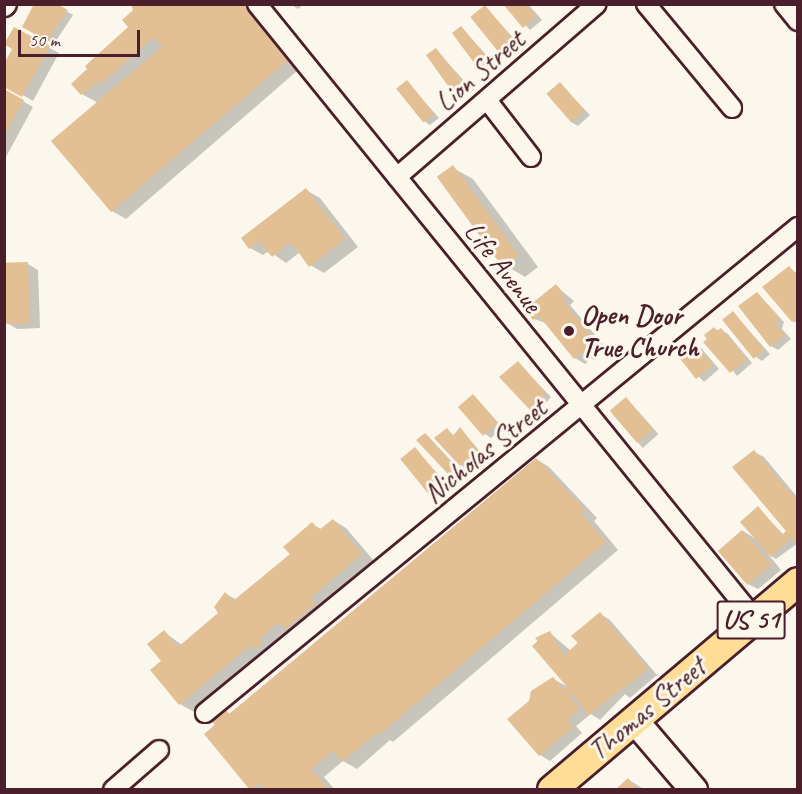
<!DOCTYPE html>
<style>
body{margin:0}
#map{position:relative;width:802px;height:794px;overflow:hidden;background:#fbf7ec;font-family:Caveat,sans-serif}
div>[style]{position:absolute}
.shadow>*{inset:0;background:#0003;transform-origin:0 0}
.building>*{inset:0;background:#e3bf94;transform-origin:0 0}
.roads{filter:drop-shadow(2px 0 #4a1f2b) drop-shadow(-2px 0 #4a1f2b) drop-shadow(0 2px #4a1f2b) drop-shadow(0 -2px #4a1f2b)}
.minor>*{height:18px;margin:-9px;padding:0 9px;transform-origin:9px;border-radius:9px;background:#fbf7ec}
.tertiary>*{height:22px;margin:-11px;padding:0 11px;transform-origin:11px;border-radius:11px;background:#fbf7ec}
.secondary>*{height:26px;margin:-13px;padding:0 13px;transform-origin:13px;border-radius:13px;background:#fbf7ec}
.primary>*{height:28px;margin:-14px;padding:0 14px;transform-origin:14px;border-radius:14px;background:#fedd96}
.dots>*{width:16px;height:16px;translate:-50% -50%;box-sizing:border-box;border:3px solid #fbf7ec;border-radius:50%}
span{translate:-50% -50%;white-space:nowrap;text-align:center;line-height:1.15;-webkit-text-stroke:6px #fbf7ec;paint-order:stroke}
.shield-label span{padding:2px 4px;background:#fbf7ec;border:2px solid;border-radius:4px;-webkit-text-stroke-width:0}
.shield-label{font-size:27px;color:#4a1f2b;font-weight:700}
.street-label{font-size:28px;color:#4a1f2b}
.poi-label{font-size:28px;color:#4a1f2b;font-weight:700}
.left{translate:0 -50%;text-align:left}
.frame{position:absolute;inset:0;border:6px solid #4a1f2b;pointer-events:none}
.scale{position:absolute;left:18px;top:30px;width:122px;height:27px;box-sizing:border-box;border:3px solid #4a1f2b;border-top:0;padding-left:8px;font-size:18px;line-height:21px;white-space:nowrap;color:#4a1f2b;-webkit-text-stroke:4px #fbf7ec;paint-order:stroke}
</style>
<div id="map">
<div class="shadow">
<div style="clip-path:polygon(54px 4px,73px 15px,54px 44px,24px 27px)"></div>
<div style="clip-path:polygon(134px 4px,305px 64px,126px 219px,112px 211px,53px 141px,98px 103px,82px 94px,130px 27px)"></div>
<div style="clip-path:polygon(290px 4px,304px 4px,298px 9px)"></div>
<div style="clip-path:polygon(505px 4px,528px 4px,542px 20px,530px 30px)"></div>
<div style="clip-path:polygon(485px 7px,520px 45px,506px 56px,500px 52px)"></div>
<div style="clip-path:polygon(462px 28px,496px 66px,488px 73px,481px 69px)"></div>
<div style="clip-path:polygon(14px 29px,59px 53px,33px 101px,4px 84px,14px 49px)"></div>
<div style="clip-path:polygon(436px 50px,468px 85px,458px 92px,452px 88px)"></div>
<div style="clip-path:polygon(407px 82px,439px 118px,430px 125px,424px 121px)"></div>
<div style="clip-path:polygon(560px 84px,590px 115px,578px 126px,571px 122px)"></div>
<div style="clip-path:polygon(4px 90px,33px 107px,6px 157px,4px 156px)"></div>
<div style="clip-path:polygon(453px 168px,473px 179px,538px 267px,525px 277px,505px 265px)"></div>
<div style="clip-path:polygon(306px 190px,320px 198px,358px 247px,324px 273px,310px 265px,300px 252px,286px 263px,269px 251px,263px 255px,250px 248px)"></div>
<div style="clip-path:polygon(28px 264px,38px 270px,40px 328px,17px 329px,7px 323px,4px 314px,4px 265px)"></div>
<div style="clip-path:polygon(789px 268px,798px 274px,798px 323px,793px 321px)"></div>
<div style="clip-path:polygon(556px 286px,574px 301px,570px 305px,606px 348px,594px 360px,591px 358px,585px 364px,575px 358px,546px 323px,534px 319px)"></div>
<div style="clip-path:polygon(757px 293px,784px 322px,782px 329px,791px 339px,778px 350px,771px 346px)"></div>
<div style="clip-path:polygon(733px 313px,770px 354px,762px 361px,756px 357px)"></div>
<div style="clip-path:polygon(714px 329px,727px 333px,752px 363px,737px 376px,709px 339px)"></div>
<div style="clip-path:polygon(686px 344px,701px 348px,719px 369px,704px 382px,676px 352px)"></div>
<div style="clip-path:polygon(518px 363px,551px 397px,538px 412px,531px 409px)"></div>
<div style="clip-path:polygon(474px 396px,503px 428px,491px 438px,485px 434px)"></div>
<div style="left:627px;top:399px;width:47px;height:21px;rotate:48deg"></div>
<div style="clip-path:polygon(461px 429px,483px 455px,467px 469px,461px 465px,447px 430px,455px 436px)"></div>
<div style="left:426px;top:434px;width:49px;height:10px;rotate:47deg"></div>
<div style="clip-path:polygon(415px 449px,448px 485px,436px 495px,430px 491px)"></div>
<div style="clip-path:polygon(754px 452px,764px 457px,798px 498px,798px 543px,776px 559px,768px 554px,781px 570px,758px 589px,748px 584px,743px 531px,756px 539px,758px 508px,784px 535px,792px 537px)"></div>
<div style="clip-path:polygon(536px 459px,549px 467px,597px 518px,594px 521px,618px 550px,393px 742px,390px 740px,357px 769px,343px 761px,324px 777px,335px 790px,252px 790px,206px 734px,226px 712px,231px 714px)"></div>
<div style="clip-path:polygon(333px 520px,346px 528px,375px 562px,269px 656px,264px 653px,194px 712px,180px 704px,163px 661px,164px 632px,182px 645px,221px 613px,226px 594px,237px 600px,292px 554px,312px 524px,321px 529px)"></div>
<div style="clip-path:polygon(600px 614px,610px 620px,657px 675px,630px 698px,625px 694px,600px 720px,591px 714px,576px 726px,582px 733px,550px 761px,540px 755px,509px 719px,553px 679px,568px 687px,534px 646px,541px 635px,550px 633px,571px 651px)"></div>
<div style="clip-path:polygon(629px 780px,642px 788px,643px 790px,618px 790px)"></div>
</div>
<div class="building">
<div style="clip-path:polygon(34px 4px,57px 4px,68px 10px,47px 41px,22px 27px)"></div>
<div style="clip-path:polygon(131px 4px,249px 4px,293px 56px,111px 212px,51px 141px,162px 47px,154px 37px,101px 84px,97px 79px,98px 82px,81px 95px,71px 84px,87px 69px,85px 66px,128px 27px,122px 20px,133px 10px)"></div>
<div style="clip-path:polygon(503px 4px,526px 4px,536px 16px,523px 28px)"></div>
<div style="left:485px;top:5px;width:46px;height:19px;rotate:51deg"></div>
<div style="clip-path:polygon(461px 26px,491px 62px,480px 71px,452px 33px)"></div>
<div style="clip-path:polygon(14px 27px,50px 46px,22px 97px,4px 87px,4px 64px,12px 49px,4px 44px)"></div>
<div style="clip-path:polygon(436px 48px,462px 81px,451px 90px,426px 55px)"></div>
<div style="left:407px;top:80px;width:43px;height:14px;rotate:51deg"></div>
<div style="left:560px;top:82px;width:38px;height:18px;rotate:49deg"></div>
<div style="clip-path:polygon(4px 89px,24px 100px,4px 136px)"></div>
<div style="left:453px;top:165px;width:112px;height:20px;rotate:54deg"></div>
<div style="clip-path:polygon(306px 188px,345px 239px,309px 267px,291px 242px,272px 257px,259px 241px,249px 249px,241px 238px)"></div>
<div style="left:28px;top:262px;width:61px;height:24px;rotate:88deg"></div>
<div style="clip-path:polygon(789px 266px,798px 276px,798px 289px,794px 293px,798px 297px,798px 320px,792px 322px,762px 287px)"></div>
<div style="clip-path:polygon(556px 284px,565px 295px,561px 298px,596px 342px,584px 356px,581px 352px,574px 359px,539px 316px,533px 320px,525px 309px)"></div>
<div style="clip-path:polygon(757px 292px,779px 317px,776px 324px,785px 335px,770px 347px,738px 306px)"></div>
<div style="left:733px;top:311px;width:50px;height:14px;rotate:51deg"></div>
<div style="clip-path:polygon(714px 327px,717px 331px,721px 328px,747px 359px,730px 373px,703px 342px,707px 339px,704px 335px)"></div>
<div style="clip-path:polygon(685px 342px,689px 347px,694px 343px,713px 365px,696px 379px,674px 351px)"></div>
<div style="clip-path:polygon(518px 361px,545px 392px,544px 398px,530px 410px,499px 377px)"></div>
<div style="left:473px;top:394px;width:38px;height:20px;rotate:49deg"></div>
<div style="left:626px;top:397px;width:42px;height:21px;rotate:50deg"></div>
<div style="clip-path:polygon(460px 427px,478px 451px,460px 466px,434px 438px,447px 428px,453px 436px)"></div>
<div style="clip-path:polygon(425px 433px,454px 466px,449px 475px,416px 440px)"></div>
<div style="left:415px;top:447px;width:44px;height:19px;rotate:51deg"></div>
<div style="clip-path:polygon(754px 450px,798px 502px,798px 545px,791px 538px,771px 557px,740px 522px,758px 506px,782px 535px,786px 531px,732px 467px)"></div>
<div style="clip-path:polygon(536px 458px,585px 510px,581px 513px,606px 542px,379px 735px,377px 733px,342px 762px,333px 751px,311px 769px,329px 790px,265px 790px,259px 783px,250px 790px,204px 734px,215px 725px,212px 721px,226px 710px,229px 714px)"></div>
<div style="clip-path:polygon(333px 519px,362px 554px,310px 598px,315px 604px,285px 629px,279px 622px,259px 639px,263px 643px,255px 650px,251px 645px,179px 705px,150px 670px,161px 661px,147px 644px,164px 630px,178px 647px,218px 613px,214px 607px,225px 592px,233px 601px,290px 554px,283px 547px,312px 522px,319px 530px)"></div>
<div style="left:742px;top:530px;width:45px;height:32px;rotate:49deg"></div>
<div style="clip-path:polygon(600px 612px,648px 669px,589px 715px,573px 695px,570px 698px,580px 709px,567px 720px,573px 727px,539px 756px,507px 719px,529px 701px,531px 691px,553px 677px,564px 690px,567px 687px,532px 646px,538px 641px,535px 638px,550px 631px,564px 655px,578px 643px,571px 636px)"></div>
<div style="clip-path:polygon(628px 778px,638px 790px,615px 790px)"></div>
</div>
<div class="roads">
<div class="minor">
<div style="left:257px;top:4px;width:790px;rotate:51.01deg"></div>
<div style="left:646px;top:4px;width:135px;rotate:50.4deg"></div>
<div style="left:784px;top:4px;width:22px;rotate:51deg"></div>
<div style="left:487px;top:100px;width:72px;rotate:52.3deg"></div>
<div style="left:397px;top:177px;width:264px;rotate:-40.9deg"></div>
<div style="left:205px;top:713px;width:767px;rotate:-39.34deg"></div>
<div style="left:113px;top:790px;width:61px;rotate:-41deg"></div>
</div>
<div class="tertiary">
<div style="left:4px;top:5px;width:1px;rotate:-45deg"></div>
</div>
<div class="secondary">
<div style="left:635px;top:721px;width:91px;rotate:49.5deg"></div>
</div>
<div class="primary">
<div style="left:552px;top:790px;width:322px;rotate:-40.2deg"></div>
</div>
</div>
<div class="dots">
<div style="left:569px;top:331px;background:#4a1f2b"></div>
</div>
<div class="shield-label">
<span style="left:751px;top:620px">US 51</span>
</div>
<div class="street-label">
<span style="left:480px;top:71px;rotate:-41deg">Lion Street</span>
<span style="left:503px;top:267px;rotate:52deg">Life Avenue</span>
<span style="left:485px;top:451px;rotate:-39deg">Nicholas Street</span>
<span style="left:647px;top:709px;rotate:-40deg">Thomas Street</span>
</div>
<div class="poi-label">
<span class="left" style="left:581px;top:331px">Open Door<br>True Church</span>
</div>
<div class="frame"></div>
<div class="scale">50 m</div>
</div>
